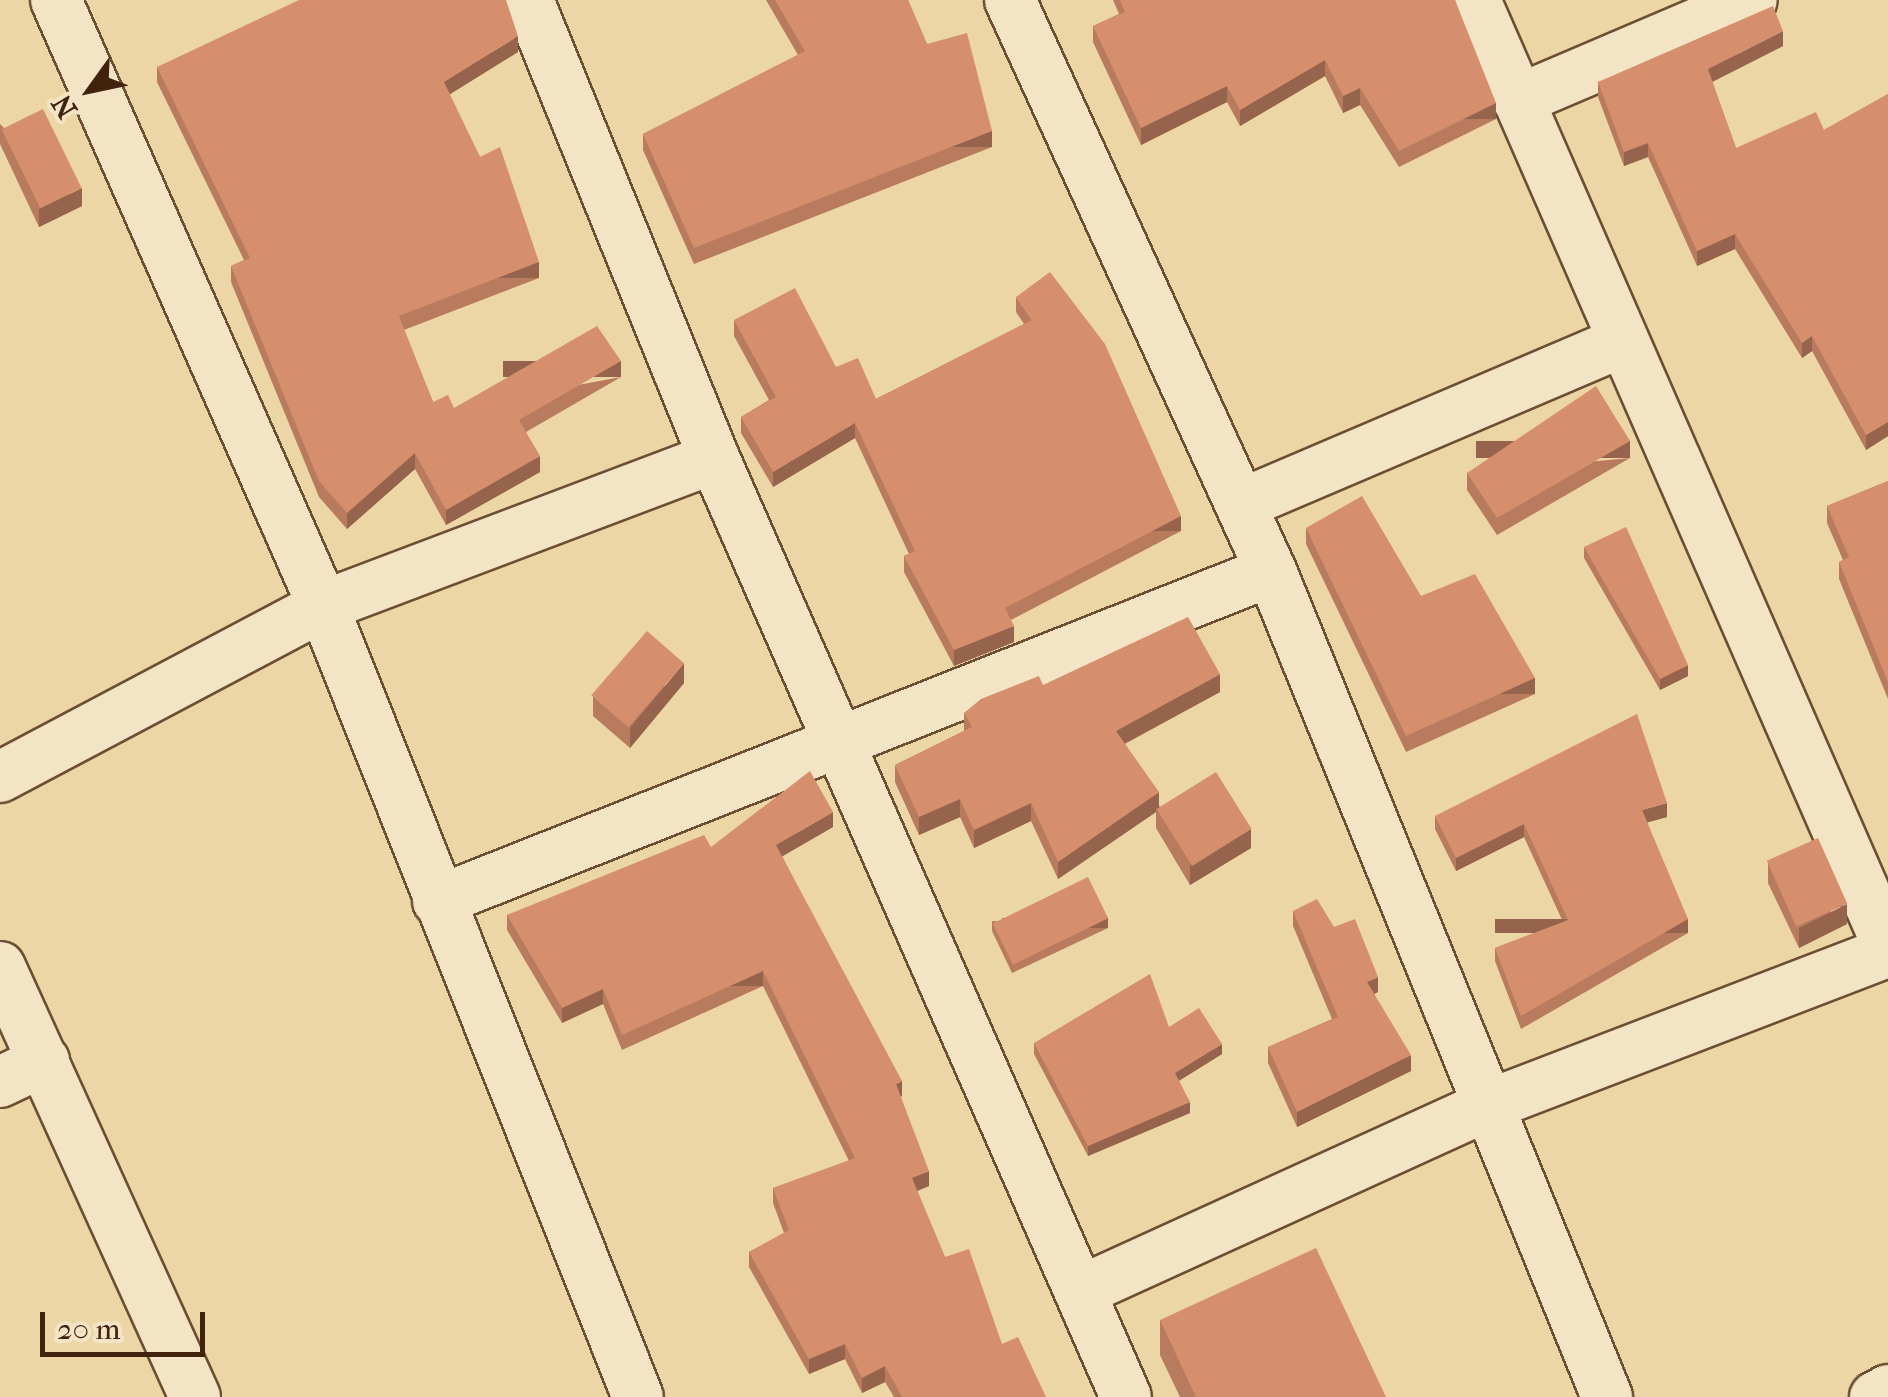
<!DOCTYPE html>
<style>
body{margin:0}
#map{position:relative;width:1888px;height:1397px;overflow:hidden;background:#ecd6a6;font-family:"IM FELL French Canon",serif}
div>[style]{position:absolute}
.roads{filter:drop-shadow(2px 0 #6c4f33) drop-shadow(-2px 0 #6c4f33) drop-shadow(0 2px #6c4f33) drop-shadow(0 -2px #6c4f33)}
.street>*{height:50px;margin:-25px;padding:0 25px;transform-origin:25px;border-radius:25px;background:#f3e4c5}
.wall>*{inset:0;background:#b87b5e}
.shaded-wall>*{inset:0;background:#96644c;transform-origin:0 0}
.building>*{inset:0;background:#d68f6d;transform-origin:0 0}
span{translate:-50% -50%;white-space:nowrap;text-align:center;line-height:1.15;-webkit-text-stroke:10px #f3e4c5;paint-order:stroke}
.north{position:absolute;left:40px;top:40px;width:100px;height:100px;-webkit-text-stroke:8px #f3e4c5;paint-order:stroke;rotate:237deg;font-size:28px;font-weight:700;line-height:40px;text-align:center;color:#41220d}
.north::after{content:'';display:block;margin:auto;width:35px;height:45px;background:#41220d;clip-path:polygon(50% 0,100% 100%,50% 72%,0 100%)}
.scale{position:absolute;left:40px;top:1312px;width:165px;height:45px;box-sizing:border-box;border:5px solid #41220d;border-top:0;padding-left:12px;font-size:30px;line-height:35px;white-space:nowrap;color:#41220d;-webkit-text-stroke:8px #f3e4c5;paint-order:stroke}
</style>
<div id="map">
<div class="roads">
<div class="street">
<div style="left:56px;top:0;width:662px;rotate:66.22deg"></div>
<div style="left:323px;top:606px;width:851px;rotate:68.29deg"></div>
<div style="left:528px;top:0;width:494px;rotate:67.9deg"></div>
<div style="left:714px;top:458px;width:1025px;rotate:66.31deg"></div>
<div style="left:1010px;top:0;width:628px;rotate:65.44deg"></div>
<div style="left:1271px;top:571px;width:892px;rotate:67.86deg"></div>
<div style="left:1475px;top:0;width:1032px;rotate:66.42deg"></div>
<div style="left:1518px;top:100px;width:254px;rotate:-23.1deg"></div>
<div style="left:1242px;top:504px;width:409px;rotate:-23.1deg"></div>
<div style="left:0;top:777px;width:365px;rotate:-27.9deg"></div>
<div style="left:323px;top:606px;width:418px;rotate:-20.7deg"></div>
<div style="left:438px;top:901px;width:896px;rotate:-21.61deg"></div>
<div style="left:0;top:967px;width:472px;rotate:65.6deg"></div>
<div style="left:0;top:1082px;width:49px;rotate:-25.5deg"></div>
<div style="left:1081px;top:1291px;width:454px;rotate:-24.5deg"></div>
<div style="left:1494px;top:1103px;width:422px;rotate:-21deg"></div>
<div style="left:1875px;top:1397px;width:15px;rotate:-28deg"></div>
</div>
</div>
<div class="wall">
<div style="clip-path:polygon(766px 0,908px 0,927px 44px,992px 147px,694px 264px,643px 150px,643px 134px,798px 55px)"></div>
<div style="clip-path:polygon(1113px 0,1455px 0,1496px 119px,1399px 167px,1360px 105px,1343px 113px,1325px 76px,1240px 126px,1227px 102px,1141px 145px,1093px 42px,1093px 26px,1119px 14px)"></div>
<div style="clip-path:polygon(1783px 46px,1712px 82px,1736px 148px,1824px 130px,1888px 94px,1888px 436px,1866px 450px,1812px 351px,1802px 358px,1735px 249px,1697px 266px,1648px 157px,1624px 166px,1598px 97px,1598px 82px)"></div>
<div style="clip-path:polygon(518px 52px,449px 94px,539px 278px,404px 330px,433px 402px,454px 408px,621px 377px,526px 432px,540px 472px,446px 525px,415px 469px,347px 529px,319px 497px,231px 282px,231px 266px,244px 260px,157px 82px,157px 67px)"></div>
<div style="clip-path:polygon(0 124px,82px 206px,39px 227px,0 144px)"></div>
<div style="clip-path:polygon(1016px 297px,1181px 531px,1011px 620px,1014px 642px,954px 666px,904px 572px,904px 556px,909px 554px,855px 438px,773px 487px,741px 433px,741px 417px,769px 400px,734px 336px,734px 320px,836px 367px,876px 399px,1024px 324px,1016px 312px)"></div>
<div style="clip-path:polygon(1630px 458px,1497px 535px,1467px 490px,1467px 473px)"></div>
<div style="clip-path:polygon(1888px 481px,1888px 699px,1839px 579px,1839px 562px,1843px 560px,1827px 523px,1827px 506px)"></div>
<div style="clip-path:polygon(1306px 528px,1421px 596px,1535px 694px,1406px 752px,1306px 544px)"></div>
<div style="clip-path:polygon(1584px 547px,1688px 676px,1660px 690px,1584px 558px)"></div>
<div style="clip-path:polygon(684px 683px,630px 748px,593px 716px,593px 696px)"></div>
<div style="clip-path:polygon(1043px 685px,1220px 692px,1125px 744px,1159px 806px,1251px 848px,1190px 885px,1156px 828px,1156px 812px,1058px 879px,1031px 821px,974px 848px,960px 817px,919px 835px,895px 782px,895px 765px,964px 731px,964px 713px)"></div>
<div style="clip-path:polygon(1435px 816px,1667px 817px,1647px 822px,1688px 933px,1521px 1029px,1495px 961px,1495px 948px,1563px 922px,1524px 837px,1456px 871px,1435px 829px)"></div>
<div style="clip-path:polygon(833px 827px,782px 856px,902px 1096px,900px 1097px,929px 1186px,917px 1191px,945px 1257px,1002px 1344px,1046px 1397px,894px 1397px,885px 1382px,862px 1393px,845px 1359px,809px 1374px,749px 1267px,749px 1252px,784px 1233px,773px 1203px,773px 1188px,849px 1161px,763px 986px,622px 1050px,603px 1004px,562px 1023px,507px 930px,507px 915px,711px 847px)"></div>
<div style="clip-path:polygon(1768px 863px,1847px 924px,1799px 948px,1768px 883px)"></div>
<div style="clip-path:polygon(1293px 911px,1334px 927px,1378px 992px,1374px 994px,1411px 1071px,1297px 1127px,1268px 1063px,1268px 1047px,1332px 1019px,1293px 926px)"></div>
<div style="clip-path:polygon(992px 921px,1108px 928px,1012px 973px,992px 931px)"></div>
<div style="clip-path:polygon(1169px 1027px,1222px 1054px,1179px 1081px,1190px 1113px,1088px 1156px,1034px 1054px,1034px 1043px)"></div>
<div style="clip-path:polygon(1160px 1320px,1386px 1397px,1180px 1397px,1160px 1355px)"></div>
</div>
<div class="shaded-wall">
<div style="clip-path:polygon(1783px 31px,1783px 46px,1708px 84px,1708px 69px)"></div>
<div style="clip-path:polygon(518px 36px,518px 52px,444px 98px,444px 82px)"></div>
<div style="clip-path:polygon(1325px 60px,1325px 76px,1240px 126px,1240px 110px)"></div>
<div style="clip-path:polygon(1227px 86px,1227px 102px,1141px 145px,1141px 128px)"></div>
<div style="clip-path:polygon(1360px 88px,1360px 105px,1343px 113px,1343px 96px)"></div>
<div style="left:1496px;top:103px;width:16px;height:108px;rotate:90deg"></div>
<div style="left:992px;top:131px;width:16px;height:320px;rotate:90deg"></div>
<div style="clip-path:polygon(1648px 143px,1648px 157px,1624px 166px,1624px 152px)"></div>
<div style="clip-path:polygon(82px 188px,82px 206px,39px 227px,39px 209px)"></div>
<div style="clip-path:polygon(1735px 234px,1735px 249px,1697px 266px,1697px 251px)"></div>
<div style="left:539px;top:262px;width:16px;height:150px;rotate:90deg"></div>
<div style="clip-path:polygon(1812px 336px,1812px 351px,1802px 358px,1802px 343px)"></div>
<div style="left:621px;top:361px;width:16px;height:118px;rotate:90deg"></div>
<div style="clip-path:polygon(1888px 422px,1888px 436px,1866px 450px,1866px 435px)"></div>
<div style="clip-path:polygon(855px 423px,855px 438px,773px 487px,773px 472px)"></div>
<div style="left:1630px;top:441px;width:17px;height:154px;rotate:90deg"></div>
<div style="clip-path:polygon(415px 453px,415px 469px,347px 529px,347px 513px)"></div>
<div style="clip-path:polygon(540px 456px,540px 472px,446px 525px,446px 510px)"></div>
<div style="left:1181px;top:516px;width:15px;height:199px;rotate:90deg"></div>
<div style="clip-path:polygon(1014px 626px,1014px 642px,954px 666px,954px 650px)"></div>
<div style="clip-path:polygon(684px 663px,684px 683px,630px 748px,630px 728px)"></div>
<div style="clip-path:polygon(1688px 665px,1688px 676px,1660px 690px,1660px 679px)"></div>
<div style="clip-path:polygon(1220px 674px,1220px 692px,1116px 748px,1116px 731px)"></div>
<div style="left:1535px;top:678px;width:16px;height:141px;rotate:90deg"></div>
<div style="clip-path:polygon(1159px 792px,1159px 810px,1156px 808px,1156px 812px,1058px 879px,1058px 862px)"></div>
<div style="clip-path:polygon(960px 799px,960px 817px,919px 835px,919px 817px)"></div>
<div style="clip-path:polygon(1031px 803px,1031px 821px,974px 848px,974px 830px)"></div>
<div style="clip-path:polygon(1667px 803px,1667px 817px,1642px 824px,1642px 810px)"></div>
<div style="clip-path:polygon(833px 812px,833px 827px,776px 860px,776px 845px)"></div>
<div style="clip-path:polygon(1524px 824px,1524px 837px,1456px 871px,1456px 858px)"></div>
<div style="clip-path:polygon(1251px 829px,1251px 848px,1190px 885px,1190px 865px)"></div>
<div style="clip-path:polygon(1847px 904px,1847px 924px,1799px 948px,1799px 928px)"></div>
<div style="left:1108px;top:918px;width:10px;height:106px;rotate:90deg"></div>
<div style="left:1688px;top:919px;width:14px;height:193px;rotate:90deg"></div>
<div style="left:763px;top:971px;width:15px;height:155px;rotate:90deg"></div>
<div style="clip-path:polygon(1378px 977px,1378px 992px,1367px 997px,1367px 982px)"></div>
<div style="clip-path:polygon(603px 989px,603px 1004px,562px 1023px,562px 1008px)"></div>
<div style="clip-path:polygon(1222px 1044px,1222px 1054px,1175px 1083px,1175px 1073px)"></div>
<div style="clip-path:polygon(1411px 1055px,1411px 1071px,1297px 1127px,1297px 1112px)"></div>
<div style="clip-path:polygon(902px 1081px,902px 1096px,896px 1099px,896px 1084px)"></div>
<div style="clip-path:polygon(1190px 1102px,1190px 1113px,1088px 1156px,1088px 1146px)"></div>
<div style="clip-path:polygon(929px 1171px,929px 1186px,912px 1193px,912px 1178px)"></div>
<div style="clip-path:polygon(845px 1344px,845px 1359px,809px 1374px,809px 1359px)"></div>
<div style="clip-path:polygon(885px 1366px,885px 1382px,862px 1393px,862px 1378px)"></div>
</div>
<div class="building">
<div style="clip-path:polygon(299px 0,506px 0,518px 36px,444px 82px,480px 157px,500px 147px,539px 262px,399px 316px,433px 402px,448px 395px,454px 408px,597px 326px,621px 361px,519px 420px,540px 456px,446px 510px,415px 453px,347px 513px,319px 481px,231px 266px,250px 258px,157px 67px)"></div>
<div style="clip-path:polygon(775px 0,908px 0,927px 44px,967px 33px,992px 131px,694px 248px,643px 134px,805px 51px)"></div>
<div style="clip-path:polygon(1120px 0,1455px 0,1496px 103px,1399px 151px,1360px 88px,1343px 96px,1325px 60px,1240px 110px,1227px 86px,1141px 128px,1093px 26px,1125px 12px)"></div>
<div style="clip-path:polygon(1773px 6px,1783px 31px,1708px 69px,1736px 148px,1816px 112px,1824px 130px,1888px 94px,1888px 422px,1866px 435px,1812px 336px,1802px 343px,1735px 234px,1697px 251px,1648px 143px,1624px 152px,1598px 82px)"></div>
<div style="left:43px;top:109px;width:88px;height:46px;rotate:64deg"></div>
<div style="clip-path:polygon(1050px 272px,1105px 344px,1181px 516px,1005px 608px,1014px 626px,954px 650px,904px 556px,915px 551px,855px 423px,773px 472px,741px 417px,776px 397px,734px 320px,795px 288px,836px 367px,858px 358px,876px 399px,1032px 320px,1016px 297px)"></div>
<div style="clip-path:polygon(1596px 386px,1630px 441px,1497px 518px,1467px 473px)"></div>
<div style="clip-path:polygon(1888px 481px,1888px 682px,1839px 562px,1849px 557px,1827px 506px)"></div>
<div style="clip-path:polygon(1362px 496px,1421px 596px,1475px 574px,1535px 678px,1406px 736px,1306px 528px)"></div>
<div style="clip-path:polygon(1626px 527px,1688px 665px,1660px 679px,1584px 547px)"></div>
<div style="clip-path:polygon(1188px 617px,1220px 674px,1116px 731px,1159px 792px,1058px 862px,1031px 803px,974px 830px,960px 799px,919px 817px,895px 765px,972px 727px,964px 713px,981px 699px,1039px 676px,1043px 685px)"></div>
<div style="left:647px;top:631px;width:49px;height:85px;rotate:41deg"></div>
<div style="clip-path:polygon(1637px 714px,1667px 803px,1642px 810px,1688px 919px,1521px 1016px,1495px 948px,1568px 920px,1524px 824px,1456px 858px,1435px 816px)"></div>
<div style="clip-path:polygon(810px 771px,833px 812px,776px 845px,902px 1081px,896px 1084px,929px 1171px,912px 1178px,945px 1257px,969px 1249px,1002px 1344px,1018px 1337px,1046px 1397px,902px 1397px,885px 1366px,862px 1378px,845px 1344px,809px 1359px,749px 1252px,789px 1230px,773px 1188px,855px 1158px,763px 971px,622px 1035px,603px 989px,562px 1008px,507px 915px,704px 835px,711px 847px)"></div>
<div style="left:1216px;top:772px;width:67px;height:70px;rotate:58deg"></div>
<div style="left:1818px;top:838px;width:72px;height:56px;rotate:66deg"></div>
<div style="left:1088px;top:877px;width:46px;height:106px;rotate:64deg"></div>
<div style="clip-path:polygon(1317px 899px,1334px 927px,1355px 919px,1378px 977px,1367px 982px,1411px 1055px,1297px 1112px,1268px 1047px,1338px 1017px,1293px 911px)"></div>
<div style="clip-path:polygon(1150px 974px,1169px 1027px,1199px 1008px,1222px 1044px,1175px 1073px,1190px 1102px,1088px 1146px,1034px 1043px)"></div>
<div style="clip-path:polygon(1316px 1248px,1386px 1397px,1196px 1397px,1160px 1320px)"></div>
</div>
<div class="north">N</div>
<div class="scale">20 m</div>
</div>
